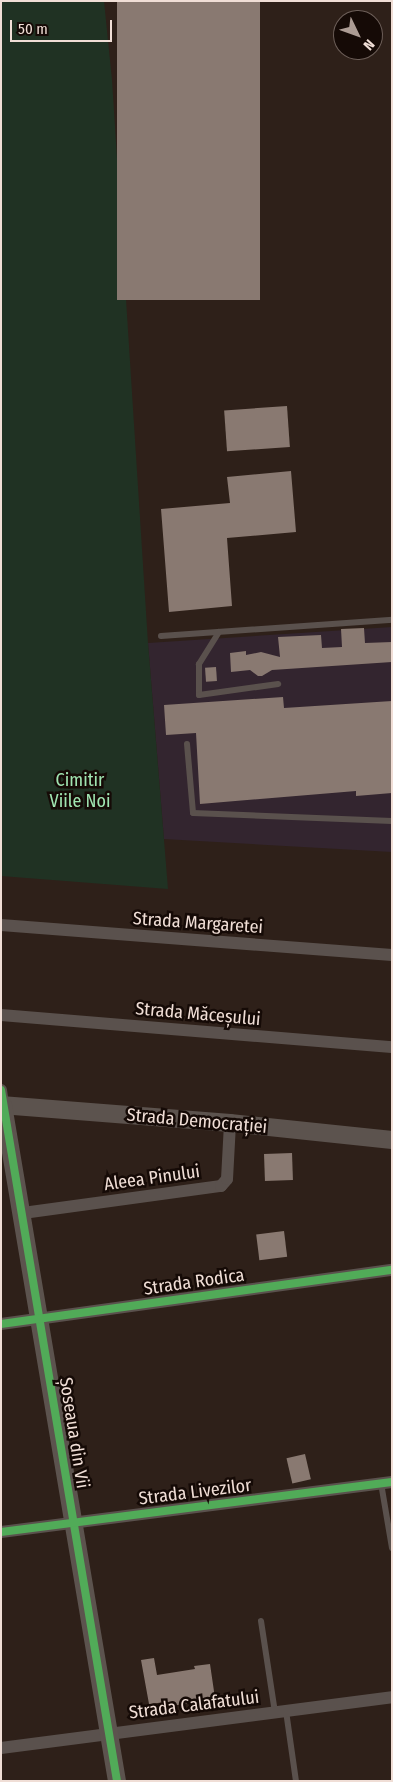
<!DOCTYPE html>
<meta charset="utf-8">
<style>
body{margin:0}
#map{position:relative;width:393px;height:1782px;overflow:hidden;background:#2e2019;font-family:"Fira Sans Condensed",sans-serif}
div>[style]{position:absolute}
.industrial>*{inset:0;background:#33252f}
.green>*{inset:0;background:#203223}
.building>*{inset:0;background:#897971;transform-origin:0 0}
.lane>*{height:6px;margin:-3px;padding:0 3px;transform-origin:3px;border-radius:3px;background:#5a514d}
.street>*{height:12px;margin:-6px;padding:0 6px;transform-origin:6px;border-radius:6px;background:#5a514d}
.secondary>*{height:18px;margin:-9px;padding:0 9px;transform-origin:9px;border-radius:9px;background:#5c534e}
.cycleway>*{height:8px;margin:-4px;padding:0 4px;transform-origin:4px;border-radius:4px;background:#51ab58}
span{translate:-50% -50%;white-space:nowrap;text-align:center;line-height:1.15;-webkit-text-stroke:5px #150a06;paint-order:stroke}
.park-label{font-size:18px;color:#a0e5b1}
.street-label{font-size:18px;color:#f0ded6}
.frame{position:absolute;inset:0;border:2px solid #f0ded6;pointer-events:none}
.north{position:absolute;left:333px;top:10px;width:50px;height:50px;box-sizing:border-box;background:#150a06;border:1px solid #6d5f59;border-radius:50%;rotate:132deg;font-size:14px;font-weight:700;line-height:20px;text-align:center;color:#f0ded6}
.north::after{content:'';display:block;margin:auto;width:18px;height:22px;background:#ac9c94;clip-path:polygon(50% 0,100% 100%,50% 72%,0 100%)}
.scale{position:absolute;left:10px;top:20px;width:102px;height:22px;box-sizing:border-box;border:2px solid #f0ded6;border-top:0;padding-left:6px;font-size:15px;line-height:18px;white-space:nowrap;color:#f0ded6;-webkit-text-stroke:4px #150a06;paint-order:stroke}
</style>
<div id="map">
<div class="industrial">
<div style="clip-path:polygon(392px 627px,392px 852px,164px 839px,148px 643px)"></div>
</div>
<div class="green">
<div style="clip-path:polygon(1px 1px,104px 1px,112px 80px,148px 643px,168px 889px,1px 876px)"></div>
</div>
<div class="building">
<div style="left:117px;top:1px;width:143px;height:299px"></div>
<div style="left:287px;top:406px;width:41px;height:63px;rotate:86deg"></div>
<div style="clip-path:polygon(291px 471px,296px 532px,227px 538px,232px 606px,169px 612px,161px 509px,230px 503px,227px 477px)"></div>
<div style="clip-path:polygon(364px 628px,365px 643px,392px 642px,392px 662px,272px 670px,262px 676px,258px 676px,250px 670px,231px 672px,230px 653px,246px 651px,246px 655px,261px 652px,280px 657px,278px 637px,321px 635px,322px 648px,342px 647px,341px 629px)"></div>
<div style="left:216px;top:667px;width:14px;height:11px;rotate:86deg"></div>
<div style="clip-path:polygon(283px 697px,284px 708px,392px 701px,392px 793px,356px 796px,356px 791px,200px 804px,196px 733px,166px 735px,164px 705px)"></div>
<div style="left:292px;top:1153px;width:27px;height:28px;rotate:88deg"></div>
<div style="left:284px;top:1231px;width:26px;height:28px;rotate:83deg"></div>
<div style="left:305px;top:1454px;width:26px;height:19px;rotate:77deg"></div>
<div style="clip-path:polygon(154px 1658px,157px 1675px,195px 1669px,194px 1666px,210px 1664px,215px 1698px,167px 1707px,166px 1702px,149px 1704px,141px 1660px)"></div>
</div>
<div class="lane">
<div style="left:219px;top:632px;width:38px;rotate:122deg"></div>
<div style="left:199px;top:664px;width:31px;rotate:90deg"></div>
<div style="left:199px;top:695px;width:80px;rotate:-7.9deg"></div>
<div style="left:161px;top:636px;width:232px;rotate:-4deg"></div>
<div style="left:187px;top:744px;width:69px;rotate:85deg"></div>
<div style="left:193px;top:813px;width:199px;rotate:2.3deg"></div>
<div style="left:381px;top:1483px;width:66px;rotate:80.4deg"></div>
<div style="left:261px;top:1621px;width:92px;rotate:81.3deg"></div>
<div style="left:286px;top:1711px;width:71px;rotate:81.9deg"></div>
</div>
<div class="street">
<div style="left:1px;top:925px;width:392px;rotate:4.4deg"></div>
<div style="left:1px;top:1015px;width:392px;rotate:4.7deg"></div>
<div style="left:1px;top:1090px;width:15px;rotate:82deg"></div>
<div style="left:23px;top:1213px;width:200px;rotate:-7.8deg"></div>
<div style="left:221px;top:1186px;width:9px;rotate:-49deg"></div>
<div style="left:227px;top:1179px;width:56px;rotate:-86.9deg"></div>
<div style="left:1px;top:1324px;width:395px;rotate:-7.9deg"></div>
<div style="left:1px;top:1532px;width:394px;rotate:-7.3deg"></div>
<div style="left:1px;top:1748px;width:394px;rotate:-7.4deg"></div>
</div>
<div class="secondary">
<div style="left:1px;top:1105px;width:230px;rotate:4.5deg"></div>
<div style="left:230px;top:1123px;width:163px;rotate:6deg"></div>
<div style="left:3px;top:1105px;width:686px;rotate:80.43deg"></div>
</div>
<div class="cycleway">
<div style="left:1px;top:1090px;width:701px;rotate:80.47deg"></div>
<div style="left:1px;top:1324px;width:395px;rotate:-7.9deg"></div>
<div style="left:1px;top:1532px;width:394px;rotate:-7.3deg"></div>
</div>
<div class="park-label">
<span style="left:80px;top:791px">Cimitir<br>Viile Noi</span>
</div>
<div class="street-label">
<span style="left:198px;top:923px;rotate:4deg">Strada Margaretei</span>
<span style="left:198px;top:1014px;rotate:5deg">Strada Măceșului</span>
<span style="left:197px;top:1121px;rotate:5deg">Strada Democrației</span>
<span style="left:152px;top:1178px;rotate:-8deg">Aleea Pinului</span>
<span style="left:194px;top:1282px;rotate:-8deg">Strada Rodica</span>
<span style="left:74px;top:1433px;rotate:81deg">Șoseaua din Vii</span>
<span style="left:195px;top:1492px;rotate:-7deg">Strada Livezilor</span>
<span style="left:194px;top:1705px;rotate:-7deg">Strada Calafatului</span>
</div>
<div class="frame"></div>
<div class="north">N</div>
<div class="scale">50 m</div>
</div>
